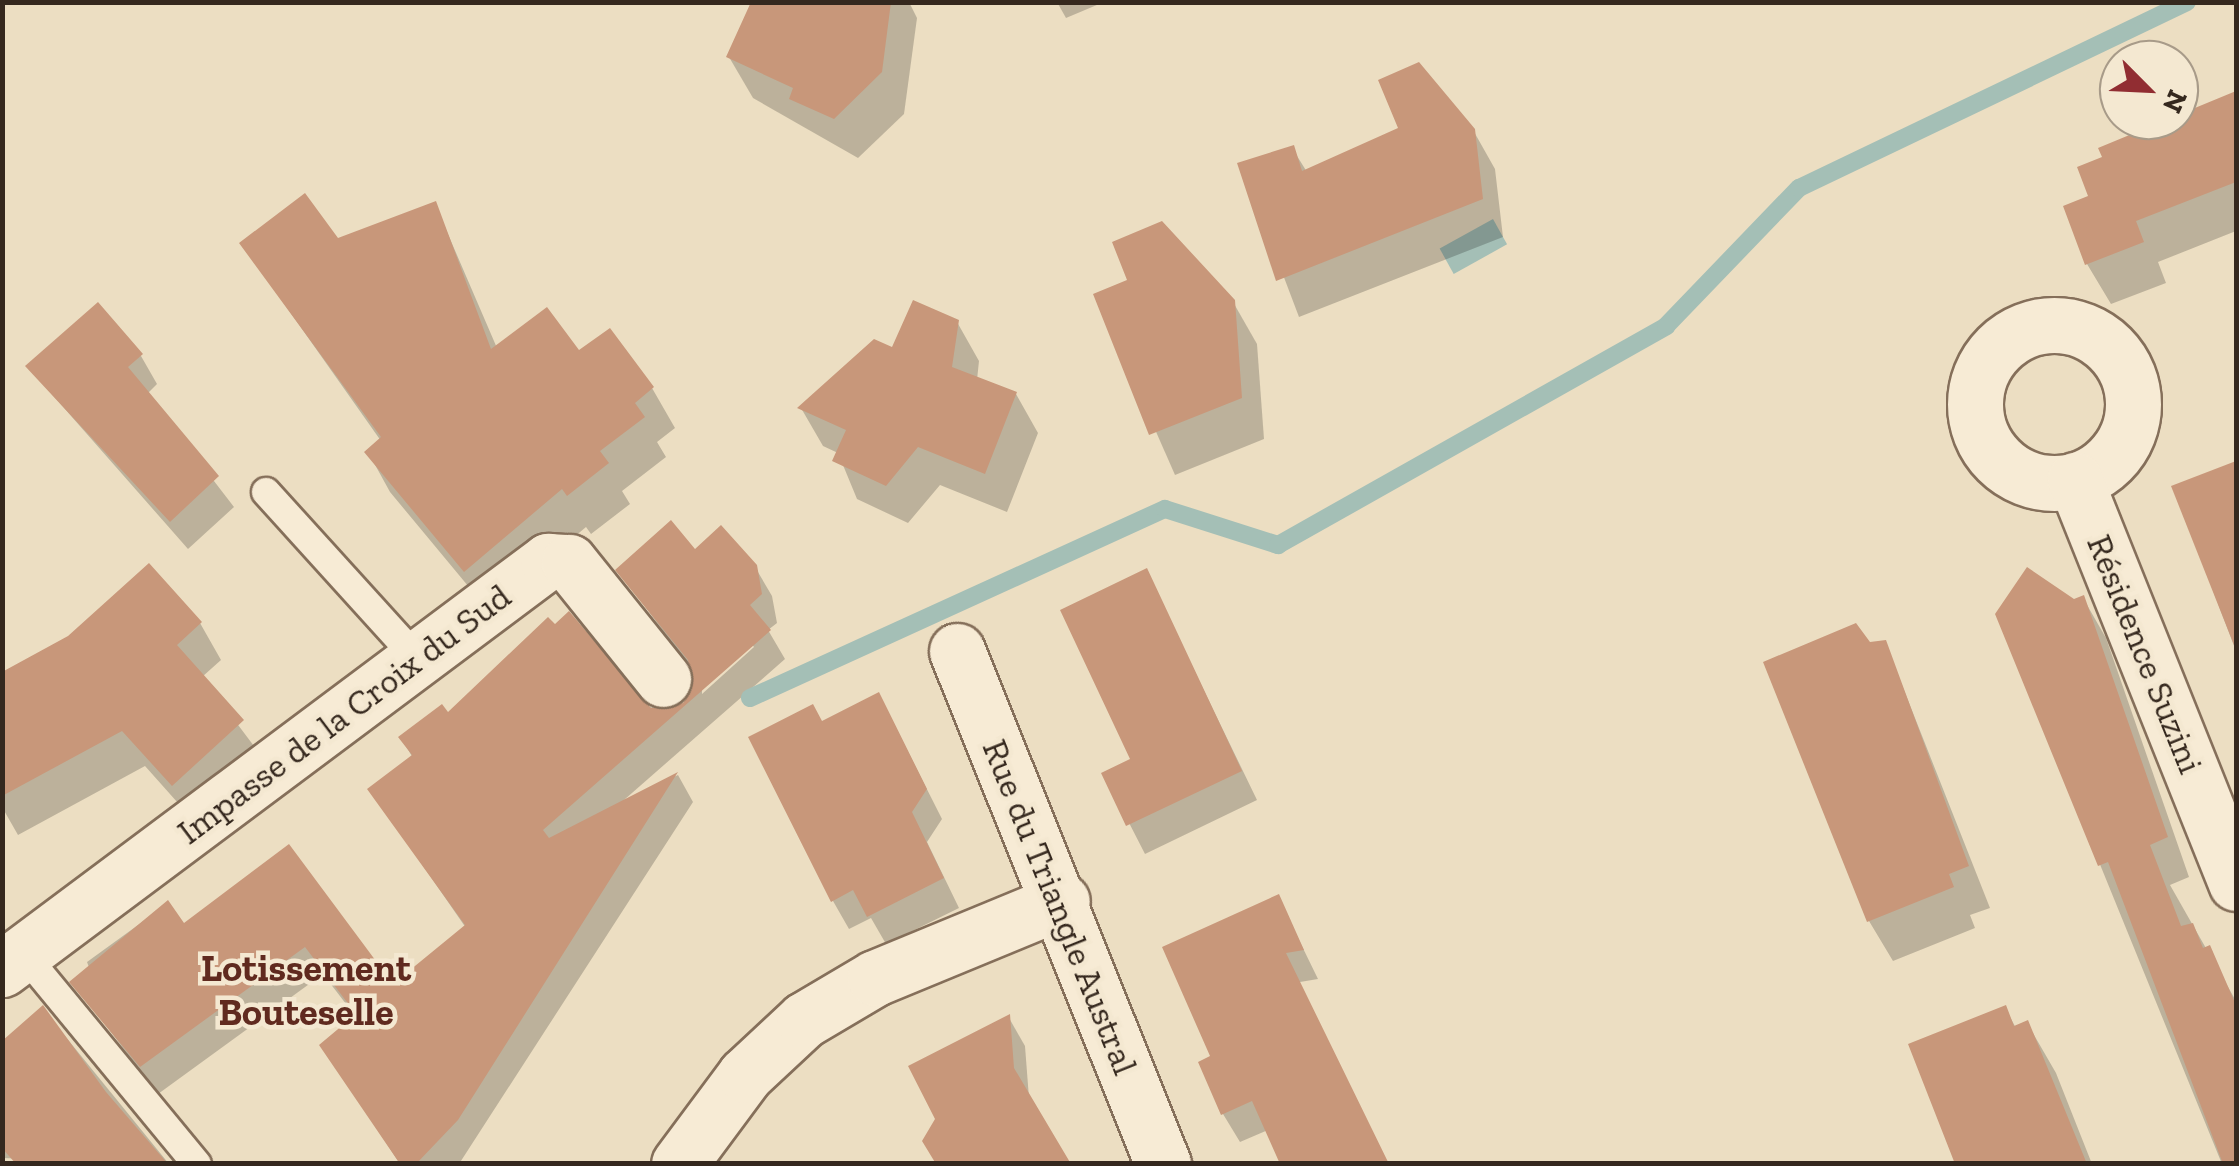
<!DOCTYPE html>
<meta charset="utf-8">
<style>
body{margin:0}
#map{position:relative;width:2239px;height:1166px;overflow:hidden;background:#ecdec2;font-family:"Zilla Slab",serif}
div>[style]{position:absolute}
.water>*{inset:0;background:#a4bfb6;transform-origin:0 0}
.shadow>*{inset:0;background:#0003}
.stream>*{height:18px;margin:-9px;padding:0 9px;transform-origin:9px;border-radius:9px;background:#a4bfb6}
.building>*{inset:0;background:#c8977a}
.roads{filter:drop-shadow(2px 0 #856f5a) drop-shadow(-2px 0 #856f5a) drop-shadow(0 2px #856f5a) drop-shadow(0 -2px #856f5a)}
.service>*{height:28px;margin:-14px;padding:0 14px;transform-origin:14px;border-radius:14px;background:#f7ebd5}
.minor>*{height:55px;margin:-27.5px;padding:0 27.5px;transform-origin:27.5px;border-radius:27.5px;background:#f7ebd5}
.minor>.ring{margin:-27.5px;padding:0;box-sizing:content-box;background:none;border:55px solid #f7ebd5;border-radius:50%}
span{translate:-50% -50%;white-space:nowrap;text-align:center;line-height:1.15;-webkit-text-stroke:9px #f4e8d1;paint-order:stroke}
.street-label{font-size:35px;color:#35281e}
.neighbourhood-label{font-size:38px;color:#602a1f;font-weight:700}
.frame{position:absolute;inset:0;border:5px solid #35281e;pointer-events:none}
.north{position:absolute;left:2099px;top:40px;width:100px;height:100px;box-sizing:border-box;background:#f4e8d1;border:2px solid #a89b89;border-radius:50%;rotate:114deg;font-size:28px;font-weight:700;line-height:40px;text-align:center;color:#35281e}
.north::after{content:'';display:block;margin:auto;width:35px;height:45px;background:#912d32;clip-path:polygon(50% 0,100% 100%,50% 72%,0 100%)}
</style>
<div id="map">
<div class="water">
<div style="left:1493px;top:219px;width:29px;height:61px;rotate:61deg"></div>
</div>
<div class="shadow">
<div style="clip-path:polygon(835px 2px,909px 2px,917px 18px,904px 114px,858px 158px,753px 98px,729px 57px)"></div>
<div style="clip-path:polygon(1057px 2px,1104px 2px,1066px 18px)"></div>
<div style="clip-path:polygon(2233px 95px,2236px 231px,2158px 262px,2166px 283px,2111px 304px,2087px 264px,2091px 198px)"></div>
<div style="clip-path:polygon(1473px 130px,1495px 169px,1503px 237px,1299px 317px,1241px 164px,1292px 148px,1307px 172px)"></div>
<div style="clip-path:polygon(435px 204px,497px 348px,579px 354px,652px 388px,675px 428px,657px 442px,666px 457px,622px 491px,630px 504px,591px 534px,586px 527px,488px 610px,390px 492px,368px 452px,381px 441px,242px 244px,337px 241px)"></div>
<div style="clip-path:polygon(1096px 295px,1233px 302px,1257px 344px,1264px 439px,1175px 475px)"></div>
<div style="clip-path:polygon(957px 322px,979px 361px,977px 380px,1016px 394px,1038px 433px,1007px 512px,940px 485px,908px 523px,857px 499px,838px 453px,823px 446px,801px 408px)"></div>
<div style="clip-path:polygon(141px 356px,157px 384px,147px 394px,234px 507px,188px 549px,28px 367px)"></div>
<div style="clip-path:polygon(2236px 463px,2236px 651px,2174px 488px)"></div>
<div style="clip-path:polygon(evenodd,695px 552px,755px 567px,772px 596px,777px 623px,768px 630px,785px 659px,624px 800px,678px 775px,693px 802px,459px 1164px,400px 1164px,322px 1045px,356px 1017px,323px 974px,158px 1094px,82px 994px,96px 986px,87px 962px,167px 904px,184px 927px,288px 848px,392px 988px,466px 928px,370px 789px,413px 758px,401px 738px,448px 716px,683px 706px,695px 690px,692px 670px,618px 570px,695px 552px,751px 643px,754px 647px,702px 694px,702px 687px,751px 643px)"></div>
<div style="clip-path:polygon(1146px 571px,1257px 800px,1145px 854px,1104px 774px,1133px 760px)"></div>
<div style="clip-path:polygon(2083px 598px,2106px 638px,2189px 877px,2170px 885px,2236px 1001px,2236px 1164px,2222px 1164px,1998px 614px)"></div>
<div style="clip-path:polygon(200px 623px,221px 660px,202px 677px,263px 758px,194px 821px,145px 766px,18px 835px,2px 807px,2px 674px,70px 638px)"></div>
<div style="clip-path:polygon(1885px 642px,1990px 908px,1970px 915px,1975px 928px,1893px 961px,1869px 921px,1869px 644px)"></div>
<div style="clip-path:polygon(894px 724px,942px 819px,927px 842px,959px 908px,886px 944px,871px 918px,849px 929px,833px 901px)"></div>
<div style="clip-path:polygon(1278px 897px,1318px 979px,1300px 982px,1268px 1130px,1240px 1142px,1223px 1114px,1213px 1058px)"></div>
<div style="clip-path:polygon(2005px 1008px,2016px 1028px,2027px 1023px,2056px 1073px,2092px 1164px,1957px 1164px)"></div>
<div style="clip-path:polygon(43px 1009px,169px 1164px,2px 1158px,2px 1045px)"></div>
<div style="clip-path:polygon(1009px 1018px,1025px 1046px,1029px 1098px,937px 1164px)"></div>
</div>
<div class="stream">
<div style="left:750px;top:698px;width:456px;rotate:-24.5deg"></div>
<div style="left:1165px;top:509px;width:119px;rotate:17.7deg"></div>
<div style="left:1278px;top:545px;width:446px;rotate:-29.4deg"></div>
<div style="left:1666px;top:326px;width:192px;rotate:-46.1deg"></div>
<div style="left:1799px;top:188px;width:430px;rotate:-25.6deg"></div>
</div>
<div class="building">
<div style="clip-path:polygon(751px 2px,891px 2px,882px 72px,834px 119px,789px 99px,793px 88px,726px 57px)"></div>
<div style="clip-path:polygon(1419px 62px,1475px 129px,1483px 199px,1276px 281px,1237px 163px,1294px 145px,1302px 171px,1398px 128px,1378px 80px)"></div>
<div style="clip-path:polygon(2236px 91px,2236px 182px,2136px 221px,2144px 242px,2085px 265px,2063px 206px,2088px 196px,2077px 167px,2102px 157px,2098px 148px)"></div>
<div style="clip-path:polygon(305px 193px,338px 238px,436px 201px,491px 349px,547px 307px,579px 350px,610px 328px,654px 387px,635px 403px,645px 417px,600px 451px,609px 463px,567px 496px,562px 489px,464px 572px,364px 452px,381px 437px,239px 243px)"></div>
<div style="clip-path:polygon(1162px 221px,1235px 300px,1242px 398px,1149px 435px,1093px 294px,1127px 280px,1112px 242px)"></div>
<div style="clip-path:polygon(913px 300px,959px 320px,952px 367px,1017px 392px,985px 474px,918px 447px,886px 486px,832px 461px,846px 430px,797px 408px,874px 339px,892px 347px)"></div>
<div style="clip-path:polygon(98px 302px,143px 354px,128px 367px,219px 476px,170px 522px,25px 366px)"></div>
<div style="clip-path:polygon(2236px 461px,2236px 645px,2234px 645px,2171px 486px)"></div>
<div style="clip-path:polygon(671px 520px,695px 549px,721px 525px,757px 565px,762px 594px,750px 605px,771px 630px,543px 830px,549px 838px,678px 772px,458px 1120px,416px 1164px,400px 1164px,319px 1045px,356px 1014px,305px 947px,140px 1067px,69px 982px,168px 900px,184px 923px,289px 844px,393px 984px,465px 925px,367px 789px,412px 755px,398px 737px,442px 704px,448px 712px,548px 617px,555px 624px,569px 611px,651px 708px,683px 703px,692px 689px,688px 660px,615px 570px)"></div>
<div style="clip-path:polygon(149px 563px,202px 622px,177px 645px,244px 720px,172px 786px,122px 731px,2px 796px,2px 672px,68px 636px)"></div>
<div style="clip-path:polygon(2027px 567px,2074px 599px,2084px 595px,2168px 837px,2150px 845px,2181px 926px,2193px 923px,2203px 948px,2210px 945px,2236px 1005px,2236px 1164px,2223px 1164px,2108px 862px,2098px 866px,1995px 614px)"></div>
<div style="clip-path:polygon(1147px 568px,1242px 771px,1126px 826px,1101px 773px,1130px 759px,1060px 610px)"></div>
<div style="clip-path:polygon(1856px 623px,1870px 642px,1886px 640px,1969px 866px,1949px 874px,1954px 887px,1867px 922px,1763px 662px)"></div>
<div style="clip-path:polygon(879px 692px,927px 789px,912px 812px,944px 878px,867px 917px,853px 890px,831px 902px,748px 737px,813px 704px,822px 721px)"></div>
<div style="clip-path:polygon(1279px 894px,1304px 950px,1286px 953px,1389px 1164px,1280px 1164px,1252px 1101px,1221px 1115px,1198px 1062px,1210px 1056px,1162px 947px)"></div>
<div style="clip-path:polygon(43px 1005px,106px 1092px,168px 1164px,16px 1164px,2px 1148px,2px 1041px)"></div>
<div style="clip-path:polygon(2006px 1005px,2014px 1026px,2028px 1020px,2087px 1164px,1955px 1164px,1908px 1044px)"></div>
<div style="clip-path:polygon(1010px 1014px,1014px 1068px,1071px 1164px,936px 1164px,922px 1141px,935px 1119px,908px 1066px)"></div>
</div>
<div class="roads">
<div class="service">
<div style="left:266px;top:492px;width:229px;rotate:47.8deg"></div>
<div style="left:22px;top:952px;width:275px;rotate:50.5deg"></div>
</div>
<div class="minor">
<div class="ring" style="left:1975px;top:325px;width:103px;height:103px"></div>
<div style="left:2075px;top:480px;width:434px;rotate:68.2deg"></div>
<div style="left:957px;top:651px;width:553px;rotate:68.12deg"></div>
<div style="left:2px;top:969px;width:682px;rotate:-36.77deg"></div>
<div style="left:548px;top:561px;width:21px;rotate:3deg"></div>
<div style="left:569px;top:562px;width:150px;rotate:51.2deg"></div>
<div style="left:679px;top:1164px;width:111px;rotate:-53.4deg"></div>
<div style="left:745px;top:1075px;width:81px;rotate:-43deg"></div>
<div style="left:804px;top:1020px;width:82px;rotate:-30.6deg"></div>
<div style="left:875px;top:978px;width:202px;rotate:-22.4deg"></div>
</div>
</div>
<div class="street-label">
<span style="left:2145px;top:654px;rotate:68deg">Résidence Suzini</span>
<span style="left:344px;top:714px;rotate:-37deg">Impasse de la Croix du Sud</span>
<span style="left:1060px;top:907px;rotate:68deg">Rue du Triangle Austral</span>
</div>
<div class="neighbourhood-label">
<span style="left:306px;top:991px">Lotissement<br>Bouteselle</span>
</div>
<div class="frame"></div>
<div class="north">N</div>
</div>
